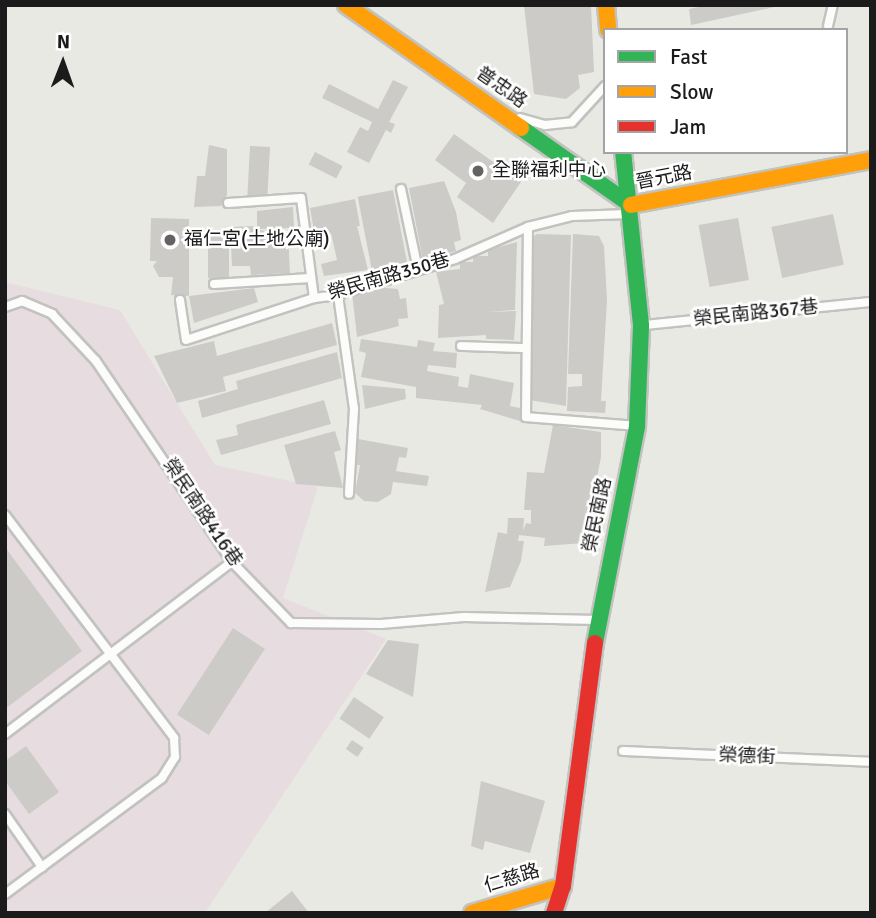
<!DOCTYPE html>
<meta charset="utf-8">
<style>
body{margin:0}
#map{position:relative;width:876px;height:918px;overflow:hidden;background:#e9e9e4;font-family:Signika,"Noto Sans TC",sans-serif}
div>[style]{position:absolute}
.industrial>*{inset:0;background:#e7dde1}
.building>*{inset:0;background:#cccbc7;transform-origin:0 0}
.roads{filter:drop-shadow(2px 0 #c2c2c0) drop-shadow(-2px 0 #c2c2c0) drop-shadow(0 2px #c2c2c0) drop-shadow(0 -2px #c2c2c0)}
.lane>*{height:8px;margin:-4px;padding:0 4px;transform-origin:4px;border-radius:4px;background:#fcfcfb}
.fast>*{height:16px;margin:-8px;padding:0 8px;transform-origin:8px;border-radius:8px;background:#30b455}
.slow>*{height:16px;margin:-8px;padding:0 8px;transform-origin:8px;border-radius:8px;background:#ff9f0a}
.jam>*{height:16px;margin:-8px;padding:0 8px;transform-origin:8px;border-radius:8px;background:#e5322d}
.dots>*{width:19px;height:19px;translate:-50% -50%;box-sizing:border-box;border:4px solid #fff;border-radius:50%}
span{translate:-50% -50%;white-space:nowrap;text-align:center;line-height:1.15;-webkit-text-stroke:5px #fff;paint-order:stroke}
.street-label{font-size:19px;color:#1b1b1b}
.poi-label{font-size:19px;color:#1b1b1b}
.left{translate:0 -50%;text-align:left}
.frame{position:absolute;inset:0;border:7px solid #1b1b1b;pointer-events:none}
.legend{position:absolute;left:603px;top:28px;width:245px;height:126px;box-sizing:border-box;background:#fff;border:2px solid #a4a4a4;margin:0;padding:9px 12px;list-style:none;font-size:21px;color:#1b1b1b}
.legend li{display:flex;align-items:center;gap:14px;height:35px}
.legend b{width:35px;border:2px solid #a4a4a4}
.north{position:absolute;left:28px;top:28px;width:70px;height:70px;-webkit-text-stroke:5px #fff;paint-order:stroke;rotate:1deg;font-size:19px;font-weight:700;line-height:28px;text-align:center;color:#1b1b1b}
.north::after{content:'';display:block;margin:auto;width:24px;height:32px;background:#1b1b1b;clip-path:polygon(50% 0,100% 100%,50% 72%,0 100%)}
</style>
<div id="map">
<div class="industrial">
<div style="clip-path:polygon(5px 282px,120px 310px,215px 465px,318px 487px,283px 598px,386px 639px,205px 913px,5px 913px)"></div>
</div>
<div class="building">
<div style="clip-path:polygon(524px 5px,591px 5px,594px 72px,578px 75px,580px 88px,566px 99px,534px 94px)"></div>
<div style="clip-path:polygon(708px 5px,779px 5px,779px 6px,691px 25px,689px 9px)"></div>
<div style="clip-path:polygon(393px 80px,408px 87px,389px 122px,395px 124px,391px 133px,386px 130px,369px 163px,347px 152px,360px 127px,368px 131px,372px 122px,322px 98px,329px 84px,378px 109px)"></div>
<div style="clip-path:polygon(454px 134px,521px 182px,493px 223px,457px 197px,466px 183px,435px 160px)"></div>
<div style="clip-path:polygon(209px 145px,227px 149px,227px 195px,221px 206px,194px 207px,197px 176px,205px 176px)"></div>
<div style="left:250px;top:146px;width:20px;height:50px;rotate:3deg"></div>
<div style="left:315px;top:152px;width:31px;height:14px;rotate:27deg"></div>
<div style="clip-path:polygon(444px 181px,456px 212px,461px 240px,454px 242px,456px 251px,423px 261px,409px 188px)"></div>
<div style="left:393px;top:190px;width:76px;height:36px;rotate:79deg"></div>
<div style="clip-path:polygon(355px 199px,360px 226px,357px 226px,368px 270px,324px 276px,321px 264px,337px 260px,331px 233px,315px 237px,310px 208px)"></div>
<div style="clip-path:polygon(293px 207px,294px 228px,257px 229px,257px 211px)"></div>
<div style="left:833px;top:214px;width:52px;height:63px;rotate:78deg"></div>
<div style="clip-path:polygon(151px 218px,189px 219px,189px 296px,171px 295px,173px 277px,159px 277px,153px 266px,157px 261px,150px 261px)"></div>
<div style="left:738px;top:218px;width:63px;height:40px;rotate:80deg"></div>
<div style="clip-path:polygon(256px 226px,256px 230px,288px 232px,290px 273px,251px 275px,250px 266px,232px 266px,230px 227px)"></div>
<div style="clip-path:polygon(537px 234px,571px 235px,566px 406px,529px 400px,533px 237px)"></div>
<div style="clip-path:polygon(573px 234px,599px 236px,604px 246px,607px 300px,601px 401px,606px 401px,605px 413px,567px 411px,568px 387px,582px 386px,582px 374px,568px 374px)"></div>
<div style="left:208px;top:235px;width:21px;height:43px"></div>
<div style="clip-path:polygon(517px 242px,515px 310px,487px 312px,516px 311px,514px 340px,486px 339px,486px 335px,438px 338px,439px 305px,444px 304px,436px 272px,460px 269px,460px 262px,473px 262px,473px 256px,488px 256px,488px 250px)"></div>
<div style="clip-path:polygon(374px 287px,398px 289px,400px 299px,406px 298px,408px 318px,398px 319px,399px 326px,357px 337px,352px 293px)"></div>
<div style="clip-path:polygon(254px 288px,258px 302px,194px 323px,189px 296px)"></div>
<div style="clip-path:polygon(332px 323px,337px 345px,223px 377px,226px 391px,177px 403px,154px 356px,214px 341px,217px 356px)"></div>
<div style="clip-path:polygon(361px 339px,417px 347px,418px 340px,435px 343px,433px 351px,457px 353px,456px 368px,428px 365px,427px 371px,459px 377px,458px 386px,468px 388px,470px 374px,514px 383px,510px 406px,520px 408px,520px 421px,480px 409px,482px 405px,416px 398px,416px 387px,361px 377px,366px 353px,359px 351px)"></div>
<div style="clip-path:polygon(337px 352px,342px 378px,202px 418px,198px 401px,238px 389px,236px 381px)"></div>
<div style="clip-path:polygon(362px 385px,405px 389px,406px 399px,365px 409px)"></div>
<div style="clip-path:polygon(324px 400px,331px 424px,221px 455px,216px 440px,238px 435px,236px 425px)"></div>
<div style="clip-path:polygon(553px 425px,601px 432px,601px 457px,584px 543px,544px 546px,545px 538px,519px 535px,518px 541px,524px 541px,521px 561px,510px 587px,485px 592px,498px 532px,507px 534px,508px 518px,524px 518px,523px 531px,526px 523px,531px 524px,531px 510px,524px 510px,527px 472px,544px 473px)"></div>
<div style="clip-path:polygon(335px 431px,341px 450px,334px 452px,343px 488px,296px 484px,284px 445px)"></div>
<div style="clip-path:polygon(358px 439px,408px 448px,406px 458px,399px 457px,396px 471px,429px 476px,427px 486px,393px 482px,391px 494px,378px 502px,364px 501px,355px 493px,360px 465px,356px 465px)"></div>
<div style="clip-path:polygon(5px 547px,82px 651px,5px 709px)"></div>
<div style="left:233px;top:628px;width:38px;height:103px;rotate:33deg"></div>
<div style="clip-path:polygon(388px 640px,419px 644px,413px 697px,366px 674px)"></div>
<div style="left:354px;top:697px;width:36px;height:26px;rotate:34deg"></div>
<div style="left:352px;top:740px;width:14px;height:11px;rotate:34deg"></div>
<div style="clip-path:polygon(26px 746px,59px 792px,29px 814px,5px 781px,5px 761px)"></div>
<div style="clip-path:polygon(481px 781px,545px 801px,530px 853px,485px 841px,483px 850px,471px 846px)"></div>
<div style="clip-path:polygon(292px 891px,309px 913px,265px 913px)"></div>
</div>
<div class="roads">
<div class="lane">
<div style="left:828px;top:26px;width:22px;rotate:-77deg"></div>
<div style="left:520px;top:118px;width:26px;rotate:16deg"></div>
<div style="left:545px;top:125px;width:27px;rotate:-6deg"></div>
<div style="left:572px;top:122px;width:49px;rotate:-47.5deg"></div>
<div style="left:401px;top:189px;width:83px;rotate:78.1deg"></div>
<div style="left:228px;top:203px;width:73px;rotate:-3.9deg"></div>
<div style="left:301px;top:198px;width:101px;rotate:82.6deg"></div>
<div style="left:528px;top:227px;width:190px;rotate:90.6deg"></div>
<div style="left:526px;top:417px;width:111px;rotate:4.6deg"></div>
<div style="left:214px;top:284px;width:96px;rotate:-3.6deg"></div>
<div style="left:338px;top:295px;width:115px;rotate:82deg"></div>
<div style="left:354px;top:409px;width:85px;rotate:93.4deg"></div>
<div style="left:180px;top:300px;width:40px;rotate:81.5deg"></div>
<div style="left:186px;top:340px;width:135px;rotate:-18.2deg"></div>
<div style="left:314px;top:298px;width:24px;rotate:-7deg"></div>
<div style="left:338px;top:295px;width:122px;rotate:-17.1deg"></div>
<div style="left:455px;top:259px;width:80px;rotate:-23.7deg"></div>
<div style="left:528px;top:227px;width:45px;rotate:-14deg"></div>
<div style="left:572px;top:216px;width:56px;rotate:-2deg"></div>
<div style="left:5px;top:307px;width:18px;rotate:-19deg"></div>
<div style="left:22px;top:301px;width:33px;rotate:23deg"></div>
<div style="left:52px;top:314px;width:64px;rotate:46.9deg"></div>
<div style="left:96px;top:361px;width:243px;rotate:55.9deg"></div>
<div style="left:232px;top:562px;width:85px;rotate:46deg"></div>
<div style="left:291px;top:623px;width:90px;rotate:0.6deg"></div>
<div style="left:381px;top:624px;width:83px;rotate:-4.8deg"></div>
<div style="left:464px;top:617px;width:133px;rotate:1.3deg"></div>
<div style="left:644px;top:325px;width:228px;rotate:-5.8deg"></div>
<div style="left:461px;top:346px;width:64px;rotate:1.8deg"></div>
<div style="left:5px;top:515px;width:280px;rotate:52.8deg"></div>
<div style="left:174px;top:738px;width:19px;rotate:87deg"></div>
<div style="left:175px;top:757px;width:25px;rotate:122deg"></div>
<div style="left:162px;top:778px;width:195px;rotate:143.5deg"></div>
<div style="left:5px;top:734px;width:285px;rotate:-37.2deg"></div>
<div style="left:623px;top:751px;width:248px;rotate:2.5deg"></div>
<div style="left:5px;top:814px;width:65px;rotate:55.1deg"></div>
</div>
<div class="fast">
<div style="left:521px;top:128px;width:134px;rotate:35deg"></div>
<div style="left:595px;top:643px;width:221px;rotate:-79deg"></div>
<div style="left:637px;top:426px;width:101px;rotate:-87.7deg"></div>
<div style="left:641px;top:325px;width:174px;rotate:-95.9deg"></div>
</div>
<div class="slow">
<div style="left:346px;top:5px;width:214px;rotate:35.1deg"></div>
<div style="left:606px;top:5px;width:25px;rotate:85deg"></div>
<div style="left:631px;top:205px;width:244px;rotate:-10.6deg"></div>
<div style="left:472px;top:913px;width:95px;rotate:-16.5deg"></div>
</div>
<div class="jam">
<div style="left:554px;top:913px;width:28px;rotate:-72deg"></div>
<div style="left:563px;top:886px;width:245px;rotate:-82.5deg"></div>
</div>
</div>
<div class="dots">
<div style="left:478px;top:171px;background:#636361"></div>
<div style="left:170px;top:240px;background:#636361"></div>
</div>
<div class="street-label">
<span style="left:501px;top:88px;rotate:35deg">普忠路</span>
<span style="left:664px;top:178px;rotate:-11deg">晉元路</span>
<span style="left:389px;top:277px;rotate:-16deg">榮民南路350巷</span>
<span style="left:756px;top:314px;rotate:-6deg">榮民南路367巷</span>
<span style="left:202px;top:513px;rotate:56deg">榮民南路416巷</span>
<span style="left:598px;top:515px;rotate:-78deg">榮民南路</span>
<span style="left:747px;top:757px;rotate:2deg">榮德街</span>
<span style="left:512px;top:879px;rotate:-17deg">仁慈路</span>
</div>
<div class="poi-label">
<span class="left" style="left:492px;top:171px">全聯福利中心</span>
<span class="left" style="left:184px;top:240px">福仁宮(土地公廟)</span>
</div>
<div class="frame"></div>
<ul class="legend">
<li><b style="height:9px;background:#30b455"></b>Fast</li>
<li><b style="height:9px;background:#ff9f0a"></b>Slow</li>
<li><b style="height:9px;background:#e5322d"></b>Jam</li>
</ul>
<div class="north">N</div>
</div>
